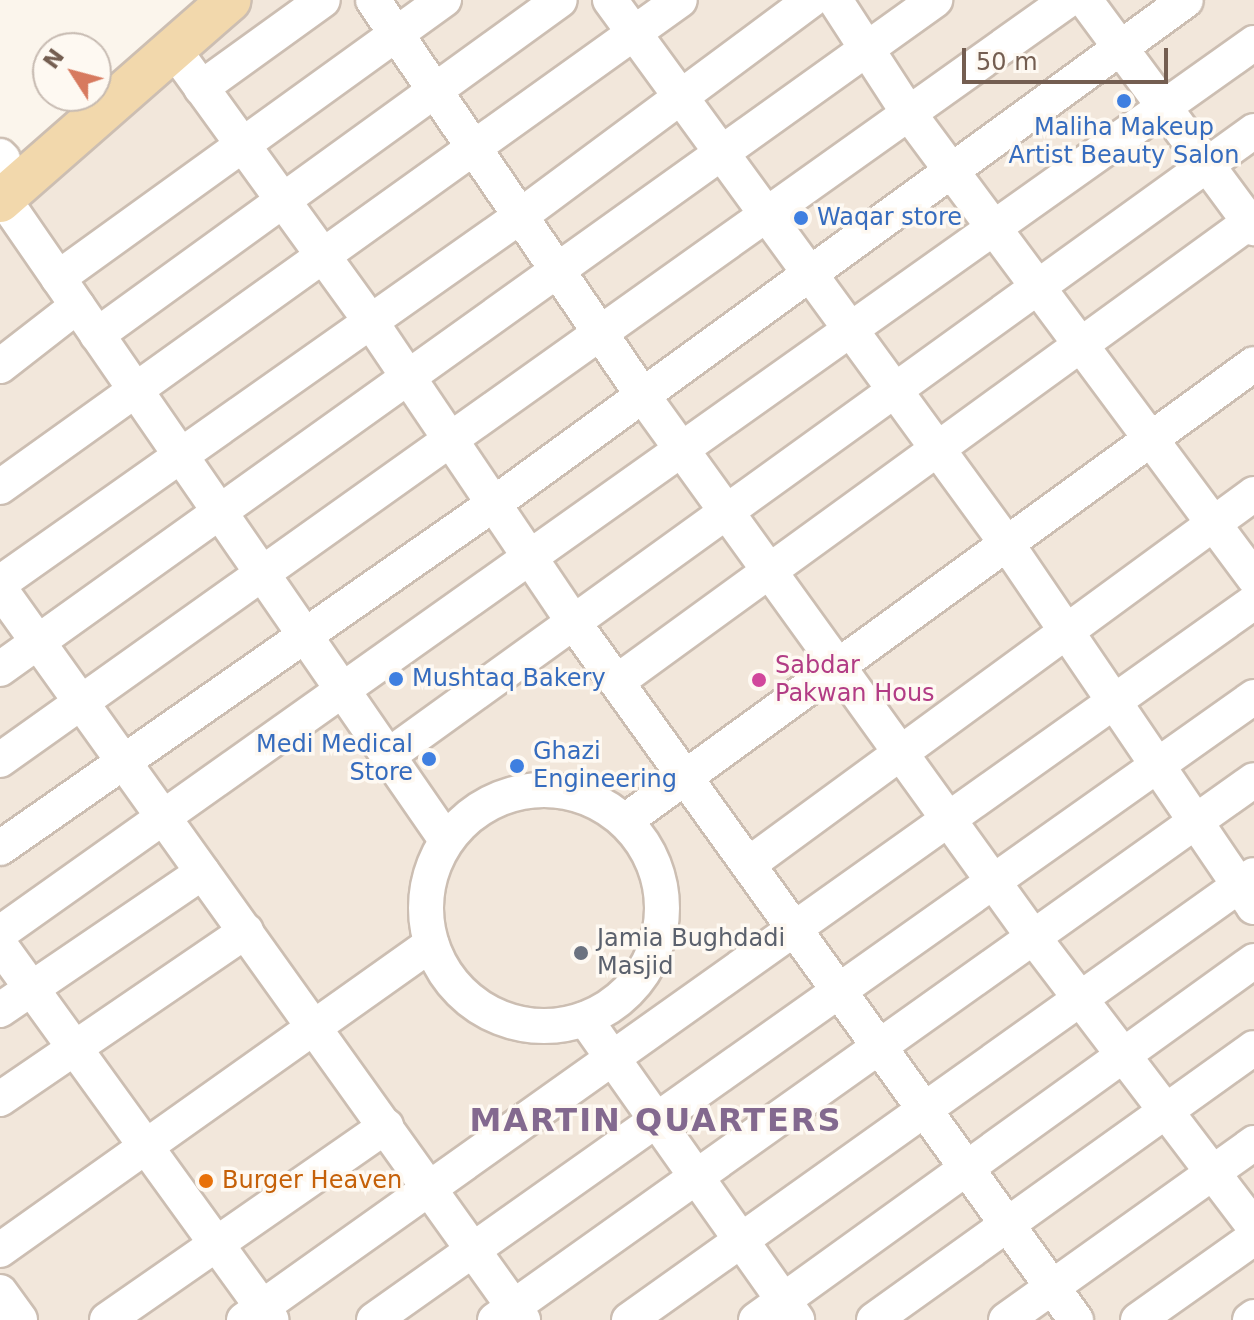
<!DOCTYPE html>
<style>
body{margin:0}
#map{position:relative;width:1254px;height:1320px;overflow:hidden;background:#fbf5ec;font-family:"DejaVu Sans",sans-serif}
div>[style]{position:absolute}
.residential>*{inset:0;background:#f2e7db}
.roads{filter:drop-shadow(2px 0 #ccbeb2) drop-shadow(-2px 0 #ccbeb2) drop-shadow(0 2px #ccbeb2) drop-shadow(0 -2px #ccbeb2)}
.minor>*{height:34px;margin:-17px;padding:0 17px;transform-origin:17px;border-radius:17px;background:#fff}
.minor>.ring{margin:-17px;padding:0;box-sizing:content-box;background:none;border:34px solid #fff;border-radius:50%}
.major>*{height:42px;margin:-21px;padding:0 21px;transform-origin:21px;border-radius:21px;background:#f2d8ac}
.dots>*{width:22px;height:22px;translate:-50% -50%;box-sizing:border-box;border:4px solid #fef9f2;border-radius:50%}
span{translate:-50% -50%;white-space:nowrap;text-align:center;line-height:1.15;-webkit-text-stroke:7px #fef9f2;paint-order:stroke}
.shop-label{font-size:24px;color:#366cbe}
.left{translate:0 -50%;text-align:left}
.right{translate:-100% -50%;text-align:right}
.hotel-label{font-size:24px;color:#b23c85}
.worship-label{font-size:24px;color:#5b616d}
.food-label{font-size:24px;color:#c56008}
.district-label{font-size:32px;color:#83698f;font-weight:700;letter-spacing:2px}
.north{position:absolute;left:32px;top:32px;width:80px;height:80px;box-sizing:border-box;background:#fef9f2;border:2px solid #c7bbb2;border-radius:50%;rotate:306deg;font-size:22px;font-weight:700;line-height:32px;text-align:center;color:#745e51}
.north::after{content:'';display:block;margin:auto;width:28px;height:36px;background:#d77a5f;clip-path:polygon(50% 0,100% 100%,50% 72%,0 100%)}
.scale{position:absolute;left:962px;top:48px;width:206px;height:36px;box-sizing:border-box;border:4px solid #745e51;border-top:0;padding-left:10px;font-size:24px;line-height:28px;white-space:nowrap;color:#745e51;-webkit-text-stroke:6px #fef9f2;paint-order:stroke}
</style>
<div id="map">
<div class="residential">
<div style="clip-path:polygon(240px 0,1254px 0,1254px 1320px,0 1320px,0 202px)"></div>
</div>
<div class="roads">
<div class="minor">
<div style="left:373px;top:0;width:479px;rotate:55.7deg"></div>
<div style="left:643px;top:396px;width:668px;rotate:54.19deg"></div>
<div style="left:1034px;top:938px;width:363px;rotate:52.7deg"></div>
<div style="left:610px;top:0;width:673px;rotate:53.88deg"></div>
<div style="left:1007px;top:544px;width:439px;rotate:55.8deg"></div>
<div style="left:835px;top:0;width:132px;rotate:57deg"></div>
<div style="left:907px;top:111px;width:582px;rotate:53.39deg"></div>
<div style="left:1085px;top:0;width:284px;rotate:53.5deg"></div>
<div style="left:172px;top:47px;width:336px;rotate:54.1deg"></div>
<div style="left:369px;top:319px;width:367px;rotate:56deg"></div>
<div style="left:574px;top:623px;width:859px;rotate:54.24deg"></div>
<div style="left:201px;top:88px;width:150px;rotate:-35.8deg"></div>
<div style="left:0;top:156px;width:4px;rotate:45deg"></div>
<div style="left:3px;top:198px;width:780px;rotate:55.39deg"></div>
<div style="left:58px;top:278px;width:476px;rotate:-35.8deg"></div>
<div style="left:97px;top:335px;width:571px;rotate:-35.89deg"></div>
<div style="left:0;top:366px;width:98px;rotate:-37.9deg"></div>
<div style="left:0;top:487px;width:836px;rotate:-35.61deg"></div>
<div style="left:0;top:583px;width:635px;rotate:-35.19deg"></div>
<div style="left:519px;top:217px;width:364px;rotate:-36.6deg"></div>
<div style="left:0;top:589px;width:899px;rotate:54.42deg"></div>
<div style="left:0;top:669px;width:1150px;rotate:-35.58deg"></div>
<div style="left:618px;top:681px;width:786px;rotate:-36deg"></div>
<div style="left:388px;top:756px;width:1068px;rotate:-35.82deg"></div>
<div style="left:0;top:760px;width:1311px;rotate:-35.44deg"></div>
<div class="ring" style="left:426px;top:790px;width:202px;height:202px"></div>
<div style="left:625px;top:821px;width:777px;rotate:-36deg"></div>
<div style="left:0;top:848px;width:600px;rotate:-34.88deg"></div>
<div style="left:492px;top:505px;width:858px;rotate:-36.04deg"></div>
<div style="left:749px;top:864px;width:626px;rotate:-36.23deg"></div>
<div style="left:0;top:933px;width:1538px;rotate:-35.36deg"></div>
<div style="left:0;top:945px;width:463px;rotate:54.1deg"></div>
<div style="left:0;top:1010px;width:245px;rotate:-34.2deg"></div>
<div style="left:585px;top:1019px;width:368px;rotate:54.8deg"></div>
<div style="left:0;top:1099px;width:298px;rotate:-34.3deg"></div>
<div style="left:0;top:1250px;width:529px;rotate:-35.37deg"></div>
<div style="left:0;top:1292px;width:34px;rotate:54deg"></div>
<div style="left:107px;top:1320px;width:340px;rotate:-34.8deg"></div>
<div style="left:244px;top:1320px;width:1239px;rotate:-35.41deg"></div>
<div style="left:374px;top:1320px;width:1078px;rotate:-35.3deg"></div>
<div style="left:495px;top:1320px;width:931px;rotate:-35.43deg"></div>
<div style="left:629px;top:1320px;width:767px;rotate:-35.45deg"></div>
<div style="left:756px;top:1320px;width:614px;rotate:-35.79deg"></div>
<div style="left:874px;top:1320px;width:467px;rotate:-35.6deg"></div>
<div style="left:1006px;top:1320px;width:305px;rotate:-35.5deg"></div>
<div style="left:1138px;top:1320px;width:142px;rotate:-35.3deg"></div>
<div style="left:1250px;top:1320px;width:5px;rotate:-37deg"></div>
</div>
<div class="major">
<div style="left:0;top:201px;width:305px;rotate:-41.2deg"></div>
</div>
</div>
<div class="dots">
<div style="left:1124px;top:101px;background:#3f7fe0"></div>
<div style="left:801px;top:218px;background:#3f7fe0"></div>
<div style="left:396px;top:679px;background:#3f7fe0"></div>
<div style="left:759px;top:680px;background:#d1479c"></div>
<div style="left:429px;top:759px;background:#3f7fe0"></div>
<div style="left:517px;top:766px;background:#3f7fe0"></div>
<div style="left:581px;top:953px;background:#6b7280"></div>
<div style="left:206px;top:1181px;background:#e8710a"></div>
</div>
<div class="shop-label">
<span style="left:1124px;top:142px">Maliha Makeup<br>Artist Beauty Salon</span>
<span class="left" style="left:817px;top:218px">Waqar store</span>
<span class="left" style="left:412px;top:679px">Mushtaq Bakery</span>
<span class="right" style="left:413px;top:759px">Medi Medical<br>Store</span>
<span class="left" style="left:533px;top:766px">Ghazi<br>Engineering</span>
</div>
<div class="hotel-label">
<span class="left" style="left:775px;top:680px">Sabdar<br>Pakwan Hous</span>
</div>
<div class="worship-label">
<span class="left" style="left:597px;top:953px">Jamia Bughdadi<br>Masjid</span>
</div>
<div class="food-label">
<span class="left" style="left:222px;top:1181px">Burger Heaven</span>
</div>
<div class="district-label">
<span style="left:656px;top:1120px">MARTIN QUARTERS</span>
</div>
<div class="north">N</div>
<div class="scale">50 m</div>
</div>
